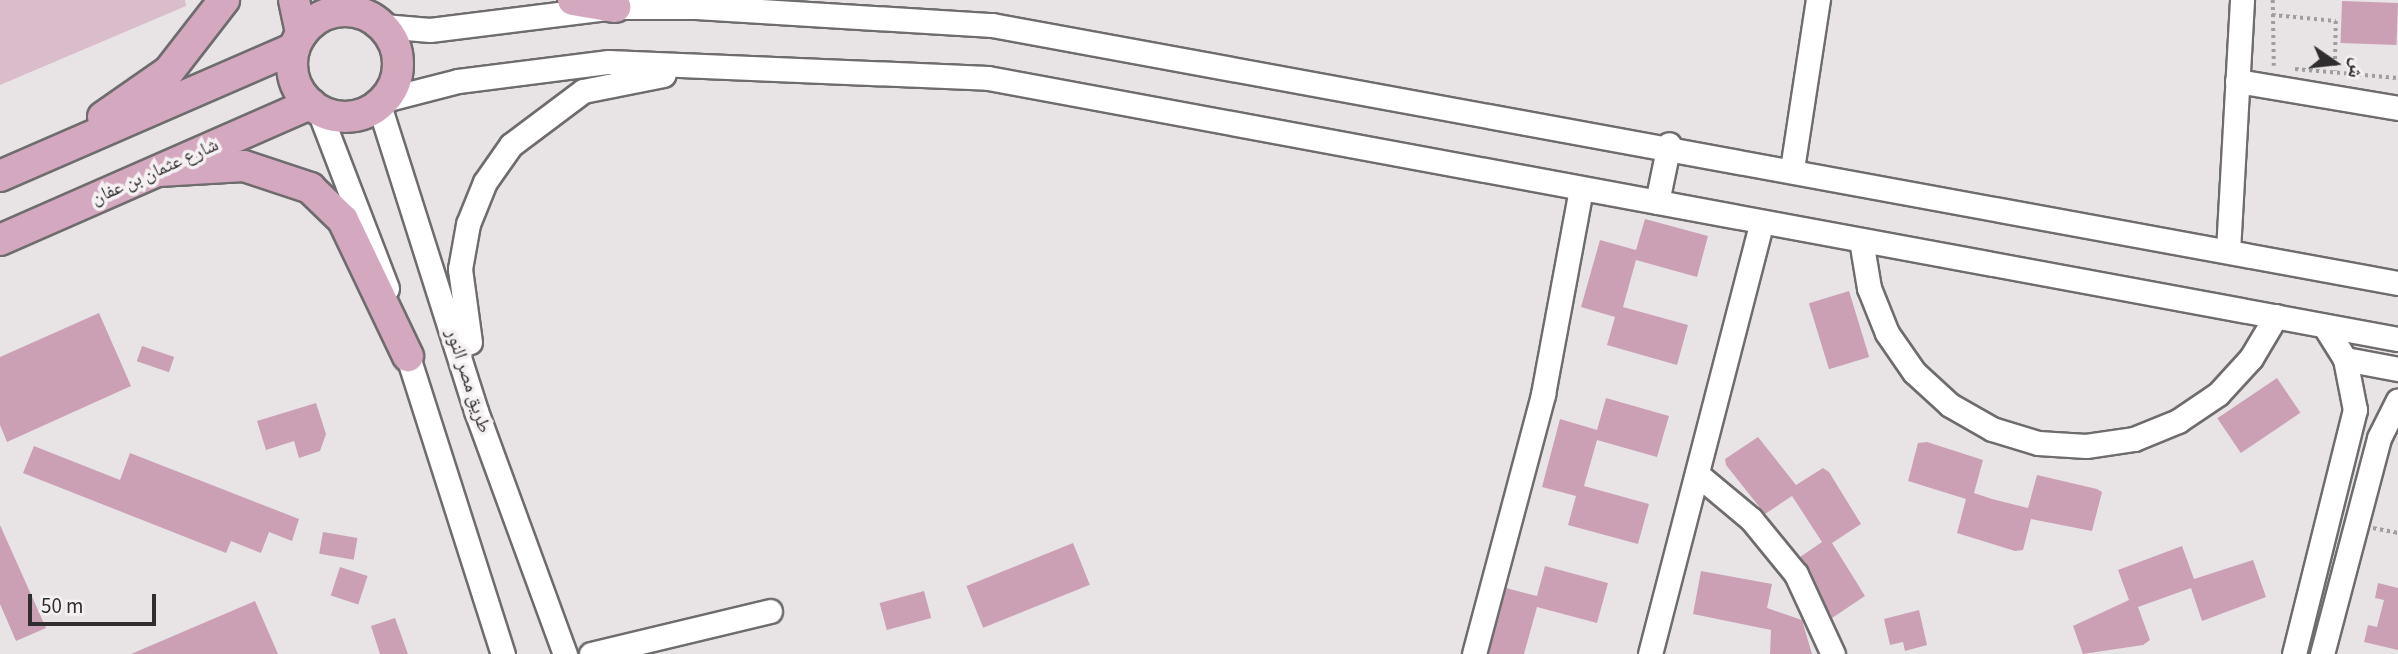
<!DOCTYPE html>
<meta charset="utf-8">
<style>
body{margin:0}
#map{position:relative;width:2398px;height:654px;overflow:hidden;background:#e8e4e6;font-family:"Source Sans 3","Noto Naskh Arabic",sans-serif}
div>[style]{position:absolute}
.green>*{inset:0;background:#dabdcb}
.building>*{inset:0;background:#cba0b5;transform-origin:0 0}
.path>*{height:3.5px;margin-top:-1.75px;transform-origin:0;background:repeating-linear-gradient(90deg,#a09d9f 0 3.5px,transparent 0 7px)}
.roads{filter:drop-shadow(2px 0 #6f6c6d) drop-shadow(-2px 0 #6f6c6d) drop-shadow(0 2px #6f6c6d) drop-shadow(0 -2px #6f6c6d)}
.minor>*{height:23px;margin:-11.5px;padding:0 11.5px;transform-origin:11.5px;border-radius:11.5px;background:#fff}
.major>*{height:30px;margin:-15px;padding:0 15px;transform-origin:15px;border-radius:15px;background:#d4a9bf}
.major>.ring{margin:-15px;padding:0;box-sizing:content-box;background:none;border:30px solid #d4a9bf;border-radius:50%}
span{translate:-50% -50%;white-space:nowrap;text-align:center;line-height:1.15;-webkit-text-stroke:7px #f5f1f3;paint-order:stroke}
.street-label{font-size:19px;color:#2f2d2e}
.north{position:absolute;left:2300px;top:28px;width:70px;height:70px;-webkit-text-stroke:5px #f5f1f3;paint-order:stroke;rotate:104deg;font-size:19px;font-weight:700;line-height:28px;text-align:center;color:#2f2d2e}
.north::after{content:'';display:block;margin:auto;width:24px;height:32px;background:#2f2d2e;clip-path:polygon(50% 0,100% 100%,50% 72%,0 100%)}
.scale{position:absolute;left:28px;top:594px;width:128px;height:32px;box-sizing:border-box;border:4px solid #2f2d2e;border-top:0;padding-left:9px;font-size:21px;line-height:24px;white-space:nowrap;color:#2f2d2e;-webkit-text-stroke:5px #f5f1f3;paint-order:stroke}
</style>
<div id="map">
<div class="green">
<div style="clip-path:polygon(0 0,185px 0,186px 6px,0 85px)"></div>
</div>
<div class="building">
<div style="left:2342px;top:1px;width:56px;height:42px;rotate:2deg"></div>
<div style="clip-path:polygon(1645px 219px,1708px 236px,1697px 277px,1636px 260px,1623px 307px,1688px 325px,1677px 365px,1607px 345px,1615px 317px,1581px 307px,1600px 240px,1636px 250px)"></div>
<div style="left:1849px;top:291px;width:69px;height:42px;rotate:73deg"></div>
<div style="clip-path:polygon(99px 313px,131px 386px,7px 442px,0 425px,0 357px)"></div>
<div style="left:142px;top:346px;width:34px;height:16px;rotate:19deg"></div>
<div style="left:2277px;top:378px;width:42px;height:72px;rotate:56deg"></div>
<div style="clip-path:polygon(1606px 398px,1669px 416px,1657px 457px,1597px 440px,1584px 486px,1649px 504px,1638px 544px,1568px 525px,1576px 496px,1542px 487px,1560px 419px,1597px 430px)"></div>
<div style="clip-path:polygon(316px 403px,326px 434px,320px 451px,299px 458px,294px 441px,266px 450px,257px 421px)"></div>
<div style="clip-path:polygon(1758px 437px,1796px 485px,1823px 468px,1829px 472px,1861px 524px,1832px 543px,1865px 596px,1832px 618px,1800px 557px,1822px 542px,1792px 496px,1765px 514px,1726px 465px,1725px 459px)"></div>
<div style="clip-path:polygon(1927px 442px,1983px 460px,1974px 493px,1992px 499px,2028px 508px,2037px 475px,2097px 489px,2102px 492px,2092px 531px,2031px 519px,2023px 550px,2015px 551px,1957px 533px,1966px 499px,1908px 481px,1918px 443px)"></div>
<div style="clip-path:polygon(34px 446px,120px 480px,130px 453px,299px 519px,292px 541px,269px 532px,261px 553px,231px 541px,226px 553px,23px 473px)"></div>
<div style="clip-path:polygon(0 525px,46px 628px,16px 641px,0 604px)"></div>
<div style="left:323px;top:532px;width:35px;height:22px;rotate:10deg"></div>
<div style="left:1073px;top:543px;width:45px;height:115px;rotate:68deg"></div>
<div style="clip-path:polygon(2182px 546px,2194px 579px,2253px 560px,2266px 597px,2202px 621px,2191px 588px,2138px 607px,2150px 640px,2143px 645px,2083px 654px,2073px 626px,2129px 600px,2118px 570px)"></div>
<div style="clip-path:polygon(1545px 566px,1608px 583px,1597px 623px,1537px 607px,1524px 654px,1488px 654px,1506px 588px,1537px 596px)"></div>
<div style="left:340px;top:567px;width:29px;height:30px;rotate:18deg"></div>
<div style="clip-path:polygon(1701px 571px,1772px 584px,1767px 608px,1802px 620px,1812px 654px,1770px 654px,1771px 630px,1693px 614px)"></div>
<div style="clip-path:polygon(2378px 583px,2398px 588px,2398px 650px,2364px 642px,2368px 625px,2377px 627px,2384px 600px,2375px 598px)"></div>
<div style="left:924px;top:591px;width:28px;height:46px;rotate:75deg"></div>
<div style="clip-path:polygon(255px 601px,278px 654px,131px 654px)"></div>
<div style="clip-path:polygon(1919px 610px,1927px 645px,1905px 651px,1903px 642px,1890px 645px,1884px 619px)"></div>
<div style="clip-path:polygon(395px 618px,408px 654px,380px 654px,371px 626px)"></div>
</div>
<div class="path">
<div style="left:2273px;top:0;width:66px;rotate:89.1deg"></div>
<div style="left:2272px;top:15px;width:64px;rotate:5.4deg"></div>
<div style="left:2336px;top:21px;width:50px;rotate:91.1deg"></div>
<div style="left:2295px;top:69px;width:103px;rotate:5deg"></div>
<div style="left:2373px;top:528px;width:25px;rotate:11deg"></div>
</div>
<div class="roads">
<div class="minor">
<div style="left:383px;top:26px;width:47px;rotate:4.9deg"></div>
<div style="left:430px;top:30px;width:186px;rotate:-7.1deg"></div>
<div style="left:615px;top:7px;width:81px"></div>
<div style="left:696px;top:7px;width:297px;rotate:3.5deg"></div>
<div style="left:992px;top:25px;width:1429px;rotate:10.4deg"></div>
<div style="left:2237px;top:81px;width:163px;rotate:9.5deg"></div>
<div style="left:384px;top:100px;width:76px;rotate:-14.4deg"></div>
<div style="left:458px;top:81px;width:152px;rotate:-7.2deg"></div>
<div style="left:609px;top:62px;width:379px;rotate:2.4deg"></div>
<div style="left:988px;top:78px;width:1434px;rotate:10.49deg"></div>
<div style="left:379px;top:105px;width:321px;rotate:72.4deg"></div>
<div style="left:476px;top:411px;width:259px;rotate:69.9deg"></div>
<div style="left:319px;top:111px;width:190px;rotate:69deg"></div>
<div style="left:1792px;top:169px;width:171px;rotate:-81.3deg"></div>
<div style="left:1657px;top:202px;width:59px;rotate:-78.3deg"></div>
<div style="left:1861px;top:240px;width:49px;rotate:80.5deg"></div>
<div style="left:1869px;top:288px;width:48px;rotate:68.2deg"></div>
<div style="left:1887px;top:333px;width:47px;rotate:55.3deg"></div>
<div style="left:1914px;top:372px;width:49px;rotate:42.5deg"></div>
<div style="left:1950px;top:405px;width:48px;rotate:29.7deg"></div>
<div style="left:1992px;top:429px;width:48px;rotate:16.9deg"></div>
<div style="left:2038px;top:443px;width:48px;rotate:3.6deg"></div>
<div style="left:2086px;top:446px;width:49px;rotate:-8.3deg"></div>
<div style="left:2134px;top:439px;width:48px;rotate:-22.2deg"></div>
<div style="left:2178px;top:421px;width:48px;rotate:-34deg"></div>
<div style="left:2218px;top:394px;width:49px;rotate:-47.5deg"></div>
<div style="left:2251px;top:358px;width:49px;rotate:-59.2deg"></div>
<div style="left:2228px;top:251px;width:251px;rotate:-86.8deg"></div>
<div style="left:403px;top:341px;width:329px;rotate:72.3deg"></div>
<div style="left:470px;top:342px;width:74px;rotate:-97.8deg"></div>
<div style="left:460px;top:269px;width:46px;rotate:-79.9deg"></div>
<div style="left:468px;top:224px;width:45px;rotate:-68deg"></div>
<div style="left:485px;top:182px;width:45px;rotate:-54.9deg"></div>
<div style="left:511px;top:145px;width:90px;rotate:-36.9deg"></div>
<div style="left:583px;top:91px;width:82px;rotate:-11.3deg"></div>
<div style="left:2345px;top:359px;width:54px;rotate:10.7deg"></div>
<div style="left:1697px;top:474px;width:70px;rotate:39.8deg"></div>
<div style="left:1751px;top:519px;width:71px;rotate:50.7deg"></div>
<div style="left:1796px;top:574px;width:88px;rotate:65.2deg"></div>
<div style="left:591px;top:654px;width:184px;rotate:-13.5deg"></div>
<div style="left:1474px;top:654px;width:269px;rotate:-75.1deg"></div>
<div style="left:1543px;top:394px;width:208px;rotate:-79.5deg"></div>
<div style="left:1650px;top:654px;width:446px;rotate:-75.5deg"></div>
<div style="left:2294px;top:654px;width:252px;rotate:-76deg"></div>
<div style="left:2355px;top:410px;width:52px;rotate:-101.1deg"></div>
<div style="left:2345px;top:359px;width:39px;rotate:-122deg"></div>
<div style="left:2322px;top:654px;width:223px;rotate:-75.2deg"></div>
<div style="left:2379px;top:438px;width:42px;rotate:-63.4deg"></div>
</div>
<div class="major">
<div style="left:294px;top:0;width:35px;rotate:78deg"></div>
<div style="left:573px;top:0;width:43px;rotate:9.5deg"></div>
<div class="ring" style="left:292px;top:11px;width:76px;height:76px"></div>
<div style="left:103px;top:117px;width:80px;rotate:-34.9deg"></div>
<div style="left:169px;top:71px;width:90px;rotate:-52.2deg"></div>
<div style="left:159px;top:171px;width:85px;rotate:-3.4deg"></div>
<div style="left:244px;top:166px;width:70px;rotate:18.4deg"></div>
<div style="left:310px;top:188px;width:46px;rotate:44.1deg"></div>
<div style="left:343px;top:220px;width:151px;rotate:64.5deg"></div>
<div style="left:0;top:176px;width:321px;rotate:-23.5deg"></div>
<div style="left:0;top:240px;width:339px;rotate:-23.7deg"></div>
</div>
</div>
<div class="street-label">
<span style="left:155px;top:172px;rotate:-24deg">شارع عثمان بن عفان</span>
<span style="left:468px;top:381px;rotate:72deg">طريق مصر النور</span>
</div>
<div class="north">ش</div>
<div class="scale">50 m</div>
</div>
